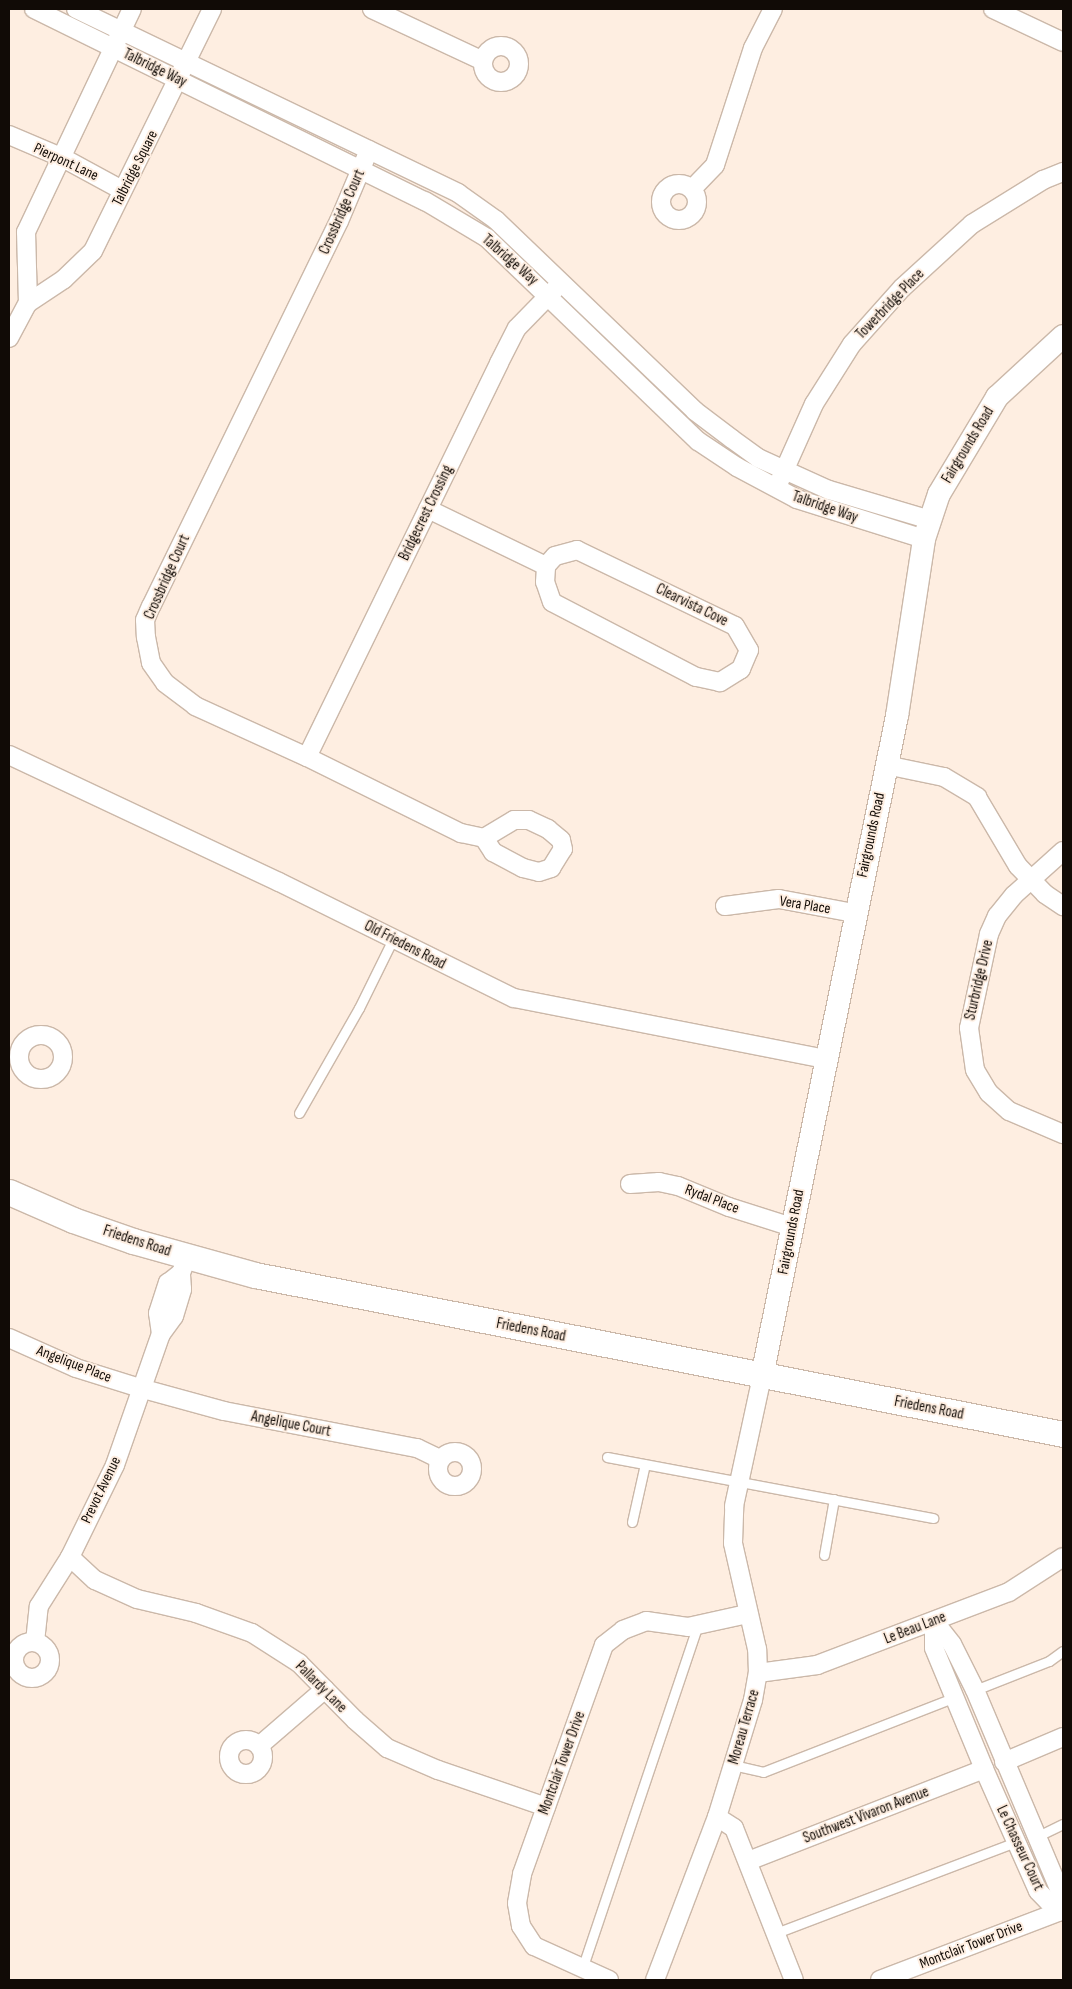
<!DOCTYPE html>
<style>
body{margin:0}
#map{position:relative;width:1072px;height:1989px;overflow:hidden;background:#feeee1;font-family:"Sofia Sans Condensed",sans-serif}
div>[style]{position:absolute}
.roads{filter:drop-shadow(1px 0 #cbb8a9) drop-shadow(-1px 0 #cbb8a9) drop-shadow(0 1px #cbb8a9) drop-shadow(0 -1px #cbb8a9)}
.service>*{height:9px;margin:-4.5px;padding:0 4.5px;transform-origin:4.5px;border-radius:4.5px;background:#fff}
.minor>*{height:18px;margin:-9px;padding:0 9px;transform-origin:9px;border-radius:9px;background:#fff}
.minor>.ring{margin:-9px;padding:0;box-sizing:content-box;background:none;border:18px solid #fff;border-radius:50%}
.tertiary>*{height:22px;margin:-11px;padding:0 11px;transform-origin:11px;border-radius:11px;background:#fff}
.secondary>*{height:25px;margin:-12.5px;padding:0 12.5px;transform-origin:12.5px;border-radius:12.5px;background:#fff}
span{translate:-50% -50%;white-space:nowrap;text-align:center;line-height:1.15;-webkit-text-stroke:4px #feeee1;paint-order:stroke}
.street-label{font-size:15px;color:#110b06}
.frame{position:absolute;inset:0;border:10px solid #110b06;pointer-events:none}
</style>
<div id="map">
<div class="roads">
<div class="service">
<div style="left:299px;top:1113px;width:121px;rotate:-60.3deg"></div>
<div style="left:359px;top:1008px;width:77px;rotate:-63.8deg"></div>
<div style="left:607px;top:1457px;width:332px;rotate:10.6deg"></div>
<div style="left:632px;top:1522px;width:59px;rotate:-77.4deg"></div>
<div style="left:824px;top:1555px;width:57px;rotate:-79.9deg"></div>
<div style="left:975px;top:1690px;width:79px;rotate:-21.4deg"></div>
<div style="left:1049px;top:1661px;width:17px;rotate:-36deg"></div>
<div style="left:733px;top:1765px;width:31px;rotate:13deg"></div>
<div style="left:763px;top:1772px;width:206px;rotate:-21.3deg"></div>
<div style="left:1036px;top:1837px;width:30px;rotate:-26deg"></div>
<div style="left:776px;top:1933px;width:256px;rotate:-20.8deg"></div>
<div style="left:583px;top:1966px;width:360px;rotate:-71.4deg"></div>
</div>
<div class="minor">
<div style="left:34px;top:9px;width:436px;rotate:26.2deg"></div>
<div style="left:425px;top:201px;width:72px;rotate:30.8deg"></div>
<div style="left:487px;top:238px;width:293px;rotate:43.9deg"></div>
<div style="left:698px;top:441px;width:47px;rotate:33.7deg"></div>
<div style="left:737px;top:467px;width:68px;rotate:28.1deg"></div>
<div style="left:797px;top:499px;width:133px;rotate:17.5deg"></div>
<div style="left:76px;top:9px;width:424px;rotate:25.7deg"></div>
<div style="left:458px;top:193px;width:47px;rotate:35.4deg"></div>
<div style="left:496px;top:220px;width:276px;rotate:43.8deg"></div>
<div style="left:695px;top:411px;width:46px;rotate:37.1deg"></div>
<div style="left:732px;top:439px;width:32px;rotate:36deg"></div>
<div style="left:758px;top:458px;width:78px;rotate:24.3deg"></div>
<div style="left:829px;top:490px;width:105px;rotate:16.5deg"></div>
<div style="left:372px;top:9px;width:123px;rotate:25.1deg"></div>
<div style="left:993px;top:9px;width:77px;rotate:25.2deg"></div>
<div class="ring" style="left:483px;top:46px;width:18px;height:18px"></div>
<div style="left:9px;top:135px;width:59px;rotate:23.1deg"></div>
<div style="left:63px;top:158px;width:67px;rotate:28.5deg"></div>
<div style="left:369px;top:150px;width:77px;rotate:112.9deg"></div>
<div style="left:339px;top:221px;width:428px;rotate:116deg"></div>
<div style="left:151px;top:606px;width:15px;rotate:113deg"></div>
<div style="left:145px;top:620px;width:17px;rotate:87deg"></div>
<div style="left:146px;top:637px;width:26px;rotate:79deg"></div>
<div style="left:151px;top:663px;width:24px;rotate:55deg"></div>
<div style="left:165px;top:683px;width:38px;rotate:37deg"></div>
<div style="left:195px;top:706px;width:123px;rotate:24.5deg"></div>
<div style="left:307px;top:757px;width:172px;rotate:26.3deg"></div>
<div style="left:461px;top:833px;width:24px;rotate:12deg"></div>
<div style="left:484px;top:838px;width:17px;rotate:57deg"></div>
<div style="left:493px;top:852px;width:34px;rotate:28deg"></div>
<div style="left:523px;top:868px;width:16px;rotate:14deg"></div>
<div style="left:539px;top:872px;width:13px;rotate:-18deg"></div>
<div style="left:551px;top:868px;width:22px;rotate:-58deg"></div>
<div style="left:563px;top:849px;width:9px;rotate:-103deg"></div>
<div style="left:561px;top:840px;width:17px;rotate:-140deg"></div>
<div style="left:548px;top:829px;width:21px;rotate:-155deg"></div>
<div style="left:529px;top:820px;width:15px;rotate:180deg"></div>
<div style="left:514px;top:820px;width:35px;rotate:149deg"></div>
<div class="ring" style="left:661px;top:184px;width:18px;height:18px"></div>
<div style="left:692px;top:189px;width:33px;rotate:-46deg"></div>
<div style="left:715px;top:165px;width:123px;rotate:-72deg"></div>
<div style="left:753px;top:48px;width:44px;rotate:-62.9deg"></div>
<div style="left:28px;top:303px;width:71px;rotate:-91.6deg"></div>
<div style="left:26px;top:232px;width:247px;rotate:-64.6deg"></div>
<div style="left:9px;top:338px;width:40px;rotate:-62deg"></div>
<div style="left:28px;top:303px;width:43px;rotate:-33.7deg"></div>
<div style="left:64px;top:279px;width:40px;rotate:-44deg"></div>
<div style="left:93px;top:251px;width:270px;rotate:-63.8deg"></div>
<div style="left:780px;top:480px;width:83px;rotate:-65.9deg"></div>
<div style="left:814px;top:404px;width:71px;rotate:-57.7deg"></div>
<div style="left:852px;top:344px;width:75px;rotate:-48.2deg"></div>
<div style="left:902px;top:288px;width:95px;rotate:-42.4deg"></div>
<div style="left:972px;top:224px;width:84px;rotate:-31.8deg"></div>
<div style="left:1043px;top:180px;width:22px;rotate:-22deg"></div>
<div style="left:428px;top:509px;width:131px;rotate:25.8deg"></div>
<div style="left:577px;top:550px;width:175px;rotate:25.7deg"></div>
<div style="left:735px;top:626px;width:28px;rotate:60deg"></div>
<div style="left:749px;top:650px;width:21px;rotate:113deg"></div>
<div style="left:741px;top:669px;width:25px;rotate:148deg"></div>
<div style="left:720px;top:682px;width:25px;rotate:-168deg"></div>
<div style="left:696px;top:677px;width:162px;rotate:-152.5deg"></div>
<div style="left:552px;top:602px;width:21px;rotate:-109deg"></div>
<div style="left:545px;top:582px;width:16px;rotate:-86deg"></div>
<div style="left:546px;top:566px;width:13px;rotate:-48deg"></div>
<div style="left:555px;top:556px;width:23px;rotate:-15deg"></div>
<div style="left:9px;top:755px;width:298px;rotate:25.2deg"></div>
<div style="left:279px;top:882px;width:262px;rotate:26.3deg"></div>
<div style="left:514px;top:998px;width:318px;rotate:11.1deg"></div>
<div style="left:307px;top:757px;width:438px;rotate:-64deg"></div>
<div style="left:499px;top:363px;width:39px;rotate:-63deg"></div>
<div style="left:517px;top:328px;width:57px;rotate:-45.7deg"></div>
<div style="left:886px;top:765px;width:59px;rotate:11.7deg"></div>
<div style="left:944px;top:777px;width:39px;rotate:31deg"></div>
<div style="left:977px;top:797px;width:80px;rotate:59.3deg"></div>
<div style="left:1018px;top:866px;width:39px;rotate:46deg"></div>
<div style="left:1045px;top:894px;width:22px;rotate:34deg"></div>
<div style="left:1063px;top:851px;width:66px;rotate:138.1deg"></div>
<div style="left:1014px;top:895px;width:27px;rotate:129deg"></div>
<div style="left:997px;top:916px;width:20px;rotate:114deg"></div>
<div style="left:989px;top:934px;width:96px;rotate:102deg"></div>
<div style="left:969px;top:1028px;width:42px;rotate:81.9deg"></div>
<div style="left:975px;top:1070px;width:27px;rotate:59deg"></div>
<div style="left:989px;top:1093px;width:27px;rotate:42deg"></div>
<div style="left:1009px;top:1111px;width:59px;rotate:23.1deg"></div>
<div style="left:725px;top:906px;width:54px;rotate:-7.4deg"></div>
<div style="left:779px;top:899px;width:76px;rotate:10.6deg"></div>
<div class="ring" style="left:19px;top:1035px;width:26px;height:26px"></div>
<div style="left:630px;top:1184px;width:29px;rotate:-4deg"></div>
<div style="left:659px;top:1182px;width:19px;rotate:12deg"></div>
<div style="left:678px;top:1186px;width:55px;rotate:22.4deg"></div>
<div style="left:729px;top:1207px;width:66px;rotate:17.6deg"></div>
<div style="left:161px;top:1334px;width:21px;rotate:-98deg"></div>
<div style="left:158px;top:1313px;width:32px;rotate:-72deg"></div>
<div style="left:168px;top:1283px;width:16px;rotate:-38deg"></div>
<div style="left:9px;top:1338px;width:73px;rotate:24.1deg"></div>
<div style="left:76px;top:1368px;width:67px;rotate:17.4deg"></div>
<div style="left:140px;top:1388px;width:87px;rotate:15.3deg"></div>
<div style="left:224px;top:1411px;width:197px;rotate:10.9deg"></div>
<div style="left:417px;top:1448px;width:25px;rotate:26deg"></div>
<div class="ring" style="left:438px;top:1452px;width:16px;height:16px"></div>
<div style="left:70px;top:1557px;width:34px;rotate:43deg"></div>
<div style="left:95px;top:1580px;width:46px;rotate:24.3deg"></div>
<div style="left:137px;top:1599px;width:61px;rotate:13.3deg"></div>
<div style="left:196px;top:1613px;width:59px;rotate:19.7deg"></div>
<div style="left:252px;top:1633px;width:56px;rotate:32.6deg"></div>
<div style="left:299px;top:1663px;width:80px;rotate:45.5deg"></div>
<div style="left:355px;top:1720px;width:43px;rotate:41.2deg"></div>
<div style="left:387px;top:1748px;width:56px;rotate:23.3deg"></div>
<div style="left:438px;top:1770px;width:114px;rotate:18.9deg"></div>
<div style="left:934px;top:1621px;width:27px;rotate:90deg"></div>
<div style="left:934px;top:1648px;width:131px;rotate:67.5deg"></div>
<div style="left:984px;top:1769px;width:133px;rotate:66.1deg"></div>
<div style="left:1038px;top:1891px;width:29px;rotate:46deg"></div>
<div style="left:934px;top:1621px;width:29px;rotate:52deg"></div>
<div style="left:952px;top:1644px;width:51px;rotate:63.4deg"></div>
<div style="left:975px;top:1690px;width:218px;rotate:67.1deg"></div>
<div style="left:1060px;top:1891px;width:21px;rotate:95deg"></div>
<div style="left:35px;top:1642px;width:36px;rotate:-84deg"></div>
<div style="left:39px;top:1606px;width:58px;rotate:-57.7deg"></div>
<div style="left:70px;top:1557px;width:102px;rotate:-63.9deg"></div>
<div style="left:115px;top:1465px;width:139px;rotate:-70.7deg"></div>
<div style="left:161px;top:1334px;width:22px;rotate:-54deg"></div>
<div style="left:174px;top:1316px;width:28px;rotate:-73deg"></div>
<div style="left:182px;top:1289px;width:16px;rotate:-94deg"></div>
<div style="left:181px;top:1273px;width:17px;rotate:-69deg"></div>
<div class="ring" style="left:14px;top:1642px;width:18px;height:18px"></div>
<div style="left:758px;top:1673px;width:60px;rotate:-7.7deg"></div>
<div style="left:817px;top:1665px;width:205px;rotate:-20.8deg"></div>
<div style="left:1009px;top:1592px;width:64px;rotate:-32.9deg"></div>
<div class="ring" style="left:229px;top:1740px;width:16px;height:16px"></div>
<div style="left:259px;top:1746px;width:87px;rotate:-40.8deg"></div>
<div style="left:1004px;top:1762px;width:64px;rotate:-23deg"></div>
<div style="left:717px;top:1817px;width:20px;rotate:33deg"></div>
<div style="left:734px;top:1828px;width:163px;rotate:68.5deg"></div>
<div style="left:748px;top:1861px;width:253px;rotate:-21.3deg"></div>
<div style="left:609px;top:1980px;width:82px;rotate:-155.6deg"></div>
<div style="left:534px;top:1946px;width:24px;rotate:-123deg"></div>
<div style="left:521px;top:1926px;width:23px;rotate:-100deg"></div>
<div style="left:517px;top:1903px;width:29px;rotate:-80deg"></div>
<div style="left:522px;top:1874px;width:243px;rotate:-70.3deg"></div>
<div style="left:604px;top:1645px;width:24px;rotate:-38deg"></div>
<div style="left:623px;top:1630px;width:25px;rotate:-21deg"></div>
<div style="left:646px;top:1621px;width:42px;rotate:8.1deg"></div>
<div style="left:688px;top:1627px;width:60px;rotate:-12.4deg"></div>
<div style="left:655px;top:1980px;width:174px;rotate:-69.2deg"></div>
<div style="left:717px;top:1817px;width:122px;rotate:-72.9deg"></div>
<div style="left:753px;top:1700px;width:27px;rotate:-80deg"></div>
<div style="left:758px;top:1673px;width:24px;rotate:-92deg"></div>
<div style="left:757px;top:1649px;width:109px;rotate:-102.8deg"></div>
<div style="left:733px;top:1543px;width:37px;rotate:-88deg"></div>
<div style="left:734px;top:1506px;width:133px;rotate:-77.8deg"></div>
<div style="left:880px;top:1980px;width:196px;rotate:-20.9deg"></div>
</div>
<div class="tertiary">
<div style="left:762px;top:1376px;width:674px;rotate:-78.44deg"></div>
<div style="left:897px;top:716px;width:179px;rotate:-81.3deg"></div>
<div style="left:924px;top:539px;width:47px;rotate:-71.6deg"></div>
<div style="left:939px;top:494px;width:113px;rotate:-59.1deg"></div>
<div style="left:997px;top:397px;width:90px;rotate:-42.7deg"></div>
</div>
<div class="secondary">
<div style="left:9px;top:1192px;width:70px;rotate:23.6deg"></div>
<div style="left:73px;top:1220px;width:64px;rotate:19.3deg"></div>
<div style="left:133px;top:1241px;width:127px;rotate:15.6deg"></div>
<div style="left:255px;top:1275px;width:823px;rotate:11.13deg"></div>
</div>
</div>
<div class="street-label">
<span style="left:155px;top:68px;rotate:26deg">Talbridge Way</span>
<span style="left:66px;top:162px;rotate:25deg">Pierpont Lane</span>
<span style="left:135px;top:168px;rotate:-63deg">Talbridge Square</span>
<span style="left:342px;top:212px;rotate:-66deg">Crossbridge Court</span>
<span style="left:510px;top:260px;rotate:41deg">Talbridge Way</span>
<span style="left:890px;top:304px;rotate:-46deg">Towerbridge Place</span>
<span style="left:968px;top:445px;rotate:-59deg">Fairgrounds Road</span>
<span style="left:825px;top:507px;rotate:19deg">Talbridge Way</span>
<span style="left:426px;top:513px;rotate:-64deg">Bridgecrest Crossing</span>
<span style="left:167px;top:577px;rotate:-66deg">Crossbridge Court</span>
<span style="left:692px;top:605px;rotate:26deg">Clearvista Cove</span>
<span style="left:871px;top:835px;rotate:-78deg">Fairgrounds Road</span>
<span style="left:805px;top:905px;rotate:9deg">Vera Place</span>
<span style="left:405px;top:945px;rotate:27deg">Old Friedens Road</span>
<span style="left:979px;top:980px;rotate:-77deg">Sturbridge Drive</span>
<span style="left:712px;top:1199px;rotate:21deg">Rydal Place</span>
<span style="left:791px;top:1232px;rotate:-79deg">Fairgrounds Road</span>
<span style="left:137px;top:1241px;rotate:18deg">Friedens Road</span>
<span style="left:531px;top:1330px;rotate:11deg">Friedens Road</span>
<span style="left:74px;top:1364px;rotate:21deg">Angelique Place</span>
<span style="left:929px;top:1408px;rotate:11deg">Friedens Road</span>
<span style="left:291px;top:1424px;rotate:11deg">Angelique Court</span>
<span style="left:101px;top:1490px;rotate:-64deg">Prevot Avenue</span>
<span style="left:915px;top:1628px;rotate:-21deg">Le Beau Lane</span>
<span style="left:321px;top:1687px;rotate:45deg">Pallardy Lane</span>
<span style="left:744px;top:1727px;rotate:-74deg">Moreau Terrace</span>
<span style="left:562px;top:1763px;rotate:-70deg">Montclair Tower Drive</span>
<span style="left:866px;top:1815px;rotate:-21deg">Southwest Vivaron Avenue</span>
<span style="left:1020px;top:1848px;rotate:65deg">Le Chasseur Court</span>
<span style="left:971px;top:1945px;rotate:-21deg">Montclair Tower Drive</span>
</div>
<div class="frame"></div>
</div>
